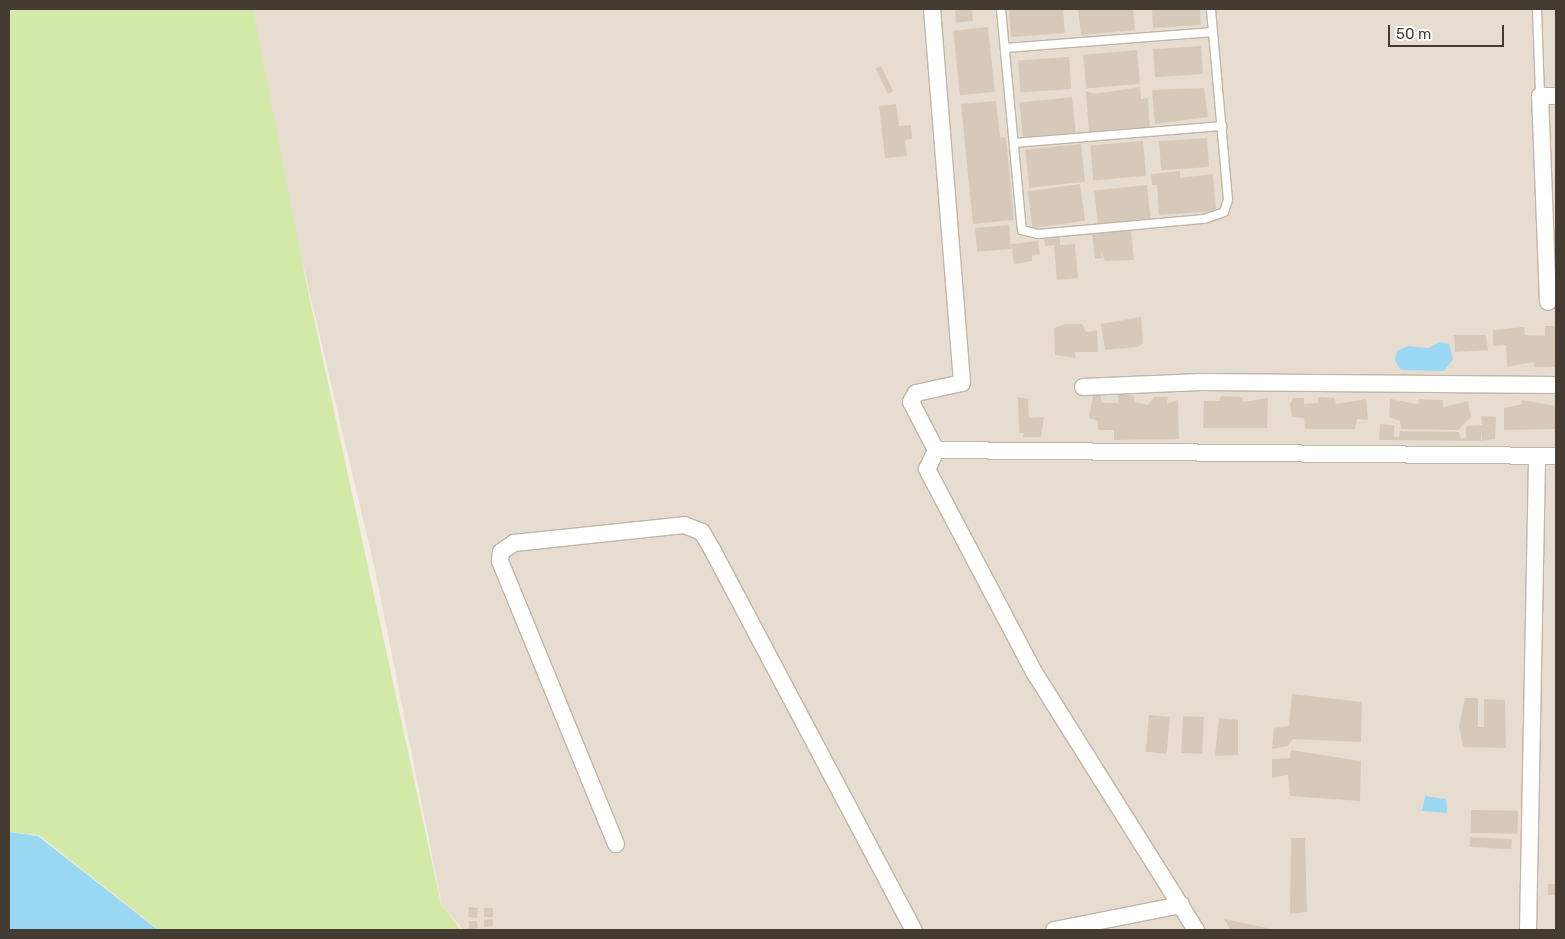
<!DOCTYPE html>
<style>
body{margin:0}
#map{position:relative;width:1565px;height:939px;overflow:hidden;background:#f2ece2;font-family:Rubik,sans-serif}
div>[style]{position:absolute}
.residential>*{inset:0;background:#e6ddd0}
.green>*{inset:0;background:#d2e9a8}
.water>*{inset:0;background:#9ad7f3}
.building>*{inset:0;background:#d7c9ba;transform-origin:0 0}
.roads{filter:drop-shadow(1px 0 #c1b5a7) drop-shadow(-1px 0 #c1b5a7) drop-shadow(0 1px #c1b5a7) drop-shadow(0 -1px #c1b5a7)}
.service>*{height:8px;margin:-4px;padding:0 4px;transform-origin:4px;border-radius:4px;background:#fff}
.minor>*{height:16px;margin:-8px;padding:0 8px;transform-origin:8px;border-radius:8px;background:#fff}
span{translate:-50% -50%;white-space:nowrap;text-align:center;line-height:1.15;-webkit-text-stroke:5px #fff;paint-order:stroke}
.frame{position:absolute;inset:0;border:10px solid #443b32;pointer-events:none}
.scale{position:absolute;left:1388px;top:25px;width:116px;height:22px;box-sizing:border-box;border:2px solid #443b32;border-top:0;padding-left:6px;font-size:15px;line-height:18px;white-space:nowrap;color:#443b32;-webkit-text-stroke:4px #fff;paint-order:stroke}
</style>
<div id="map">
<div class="residential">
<div style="clip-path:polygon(250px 9px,1556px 9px,1556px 930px,463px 930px,442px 905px,375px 570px,264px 99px)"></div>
</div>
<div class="green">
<div style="clip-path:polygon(9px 9px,253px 9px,305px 277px,441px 904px,461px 930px,159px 930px,39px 835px,9px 832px)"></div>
</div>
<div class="water">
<div style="clip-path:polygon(1440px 342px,1449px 344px,1453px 359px,1444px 371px,1401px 370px,1395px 360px,1397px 351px,1408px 346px,1429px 348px)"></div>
<div style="clip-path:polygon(1425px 796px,1446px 799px,1447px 813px,1422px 811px)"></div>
<div style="clip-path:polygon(9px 832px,38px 836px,158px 930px,9px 930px)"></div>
</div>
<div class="building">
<div style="left:972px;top:9px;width:12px;height:17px;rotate:85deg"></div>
<div style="clip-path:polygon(1009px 9px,1063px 9px,1065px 33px,1011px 37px)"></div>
<div style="clip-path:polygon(1078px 9px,1133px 9px,1135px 30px,1081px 35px)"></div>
<div style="clip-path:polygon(1152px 9px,1200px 9px,1201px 25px,1153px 28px)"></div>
<div style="left:988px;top:27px;width:65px;height:35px;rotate:84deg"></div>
<div style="left:1201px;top:46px;width:28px;height:48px;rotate:86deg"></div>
<div style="left:1137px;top:50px;width:34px;height:54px;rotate:85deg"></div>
<div style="left:1069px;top:57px;width:32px;height:51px;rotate:86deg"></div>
<div style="left:881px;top:66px;width:28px;height:6px;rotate:64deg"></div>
<div style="clip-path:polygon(1140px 87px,1141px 99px,1148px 98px,1150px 129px,1089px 133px,1086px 91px,1094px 94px)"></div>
<div style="clip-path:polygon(1204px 88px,1208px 117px,1155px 124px,1152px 90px)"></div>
<div style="left:1072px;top:97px;width:36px;height:53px;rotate:84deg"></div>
<div style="clip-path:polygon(996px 101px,1000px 138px,1006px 137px,1014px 220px,973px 224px,961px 104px)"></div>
<div style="clip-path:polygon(896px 104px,899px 126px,911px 125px,912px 139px,905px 140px,907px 156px,885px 158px,879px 106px)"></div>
<div style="left:1207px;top:138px;width:29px;height:48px;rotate:86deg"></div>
<div style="left:1143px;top:141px;width:35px;height:53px;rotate:85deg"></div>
<div style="left:1081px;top:144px;width:38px;height:56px;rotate:84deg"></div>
<div style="clip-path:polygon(1180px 171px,1180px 178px,1213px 174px,1216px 211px,1159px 215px,1157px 185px,1152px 185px,1151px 174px)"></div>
<div style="left:1080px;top:184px;width:37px;height:53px;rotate:82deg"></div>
<div style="left:1147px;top:185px;width:36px;height:53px;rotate:84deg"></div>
<div style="left:1009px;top:225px;width:24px;height:34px;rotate:85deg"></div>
<div style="clip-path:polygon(1131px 230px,1134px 260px,1105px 261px,1101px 252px,1102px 258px,1095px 259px,1092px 233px)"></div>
<div style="clip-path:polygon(1060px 238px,1060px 245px,1075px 244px,1078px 278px,1057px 280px,1054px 245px,1045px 246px,1044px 239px)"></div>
<div style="clip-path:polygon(1038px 241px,1040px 254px,1032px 255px,1032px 261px,1014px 264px,1011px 244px)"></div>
<div style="clip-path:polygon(1141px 317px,1143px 343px,1138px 347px,1105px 350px,1101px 324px)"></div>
<div style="clip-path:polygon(1066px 324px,1082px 324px,1086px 332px,1097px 330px,1098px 352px,1075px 352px,1076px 358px,1055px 355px,1054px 328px)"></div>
<div style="clip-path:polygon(1545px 326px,1556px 326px,1556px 367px,1535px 367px,1533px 362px,1507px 367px,1506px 345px,1493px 346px,1493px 330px,1524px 327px,1525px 335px,1545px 336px)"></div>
<div style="clip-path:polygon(1454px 335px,1486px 335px,1488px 350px,1455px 352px)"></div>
<div style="clip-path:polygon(1100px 395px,1102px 403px,1118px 403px,1118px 395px,1133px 395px,1135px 402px,1148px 405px,1154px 397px,1168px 397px,1167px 404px,1178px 400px,1179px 439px,1114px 440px,1114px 430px,1098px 430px,1098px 421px,1089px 418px,1093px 396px)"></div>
<div style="clip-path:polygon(1221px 396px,1242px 397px,1243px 402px,1268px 398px,1267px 428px,1203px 428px,1204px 401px,1219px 401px)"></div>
<div style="clip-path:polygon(1018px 397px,1028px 399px,1029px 418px,1044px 417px,1041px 437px,1023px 437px,1024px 433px,1019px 433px)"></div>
<div style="clip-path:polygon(1318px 397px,1335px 398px,1336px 404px,1366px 399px,1368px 420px,1357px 419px,1355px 429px,1305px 429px,1304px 418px,1292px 417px,1290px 404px,1293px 398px,1304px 398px,1304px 404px,1318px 403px)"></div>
<div style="clip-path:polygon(1390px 399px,1418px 404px,1419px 399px,1443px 400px,1443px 407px,1468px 401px,1471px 417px,1458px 430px,1401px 429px,1400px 421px,1389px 417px)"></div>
<div style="clip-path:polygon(1522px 400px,1556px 406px,1555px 429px,1504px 430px,1504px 408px,1522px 404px)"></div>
<div style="clip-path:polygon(1481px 416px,1496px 417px,1495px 439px,1482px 441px,1482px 428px,1481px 441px,1379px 440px,1380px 424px,1394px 425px,1394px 437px,1399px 437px,1400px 431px,1459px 432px,1461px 439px,1466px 437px,1466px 426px,1482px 425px)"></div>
<div style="clip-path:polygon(1292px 694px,1362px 702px,1361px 742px,1293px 739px,1288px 746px,1272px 749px,1274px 728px,1289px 726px)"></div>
<div style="clip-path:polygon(1465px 698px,1478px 698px,1478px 727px,1484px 727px,1484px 699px,1505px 700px,1506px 748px,1463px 747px,1459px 726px)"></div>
<div style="left:1149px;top:715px;width:21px;height:37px;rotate:5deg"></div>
<div style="left:1183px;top:716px;width:21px;height:37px;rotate:3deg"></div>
<div style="clip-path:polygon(1219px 718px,1238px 720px,1238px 755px,1215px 756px)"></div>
<div style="clip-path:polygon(1291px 750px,1361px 761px,1360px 801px,1290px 796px,1288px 775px,1272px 778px,1272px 759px,1290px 758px)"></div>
<div style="left:1471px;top:810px;width:47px;height:23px;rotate:1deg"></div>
<div style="left:1470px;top:837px;width:42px;height:10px;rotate:3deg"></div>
<div style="clip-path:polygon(1291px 838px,1305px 838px,1307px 912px,1290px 914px)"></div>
<div style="left:1556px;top:884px;width:11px;height:8px;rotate:90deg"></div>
<div style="left:469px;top:907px;width:9px;height:10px;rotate:6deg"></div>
<div style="left:484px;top:908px;width:9px;height:9px"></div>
<div style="clip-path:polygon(493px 919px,493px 926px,484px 927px,484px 920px)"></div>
<div style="clip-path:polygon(1224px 919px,1272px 929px,1272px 930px,1231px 930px)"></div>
<div style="clip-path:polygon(469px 921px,477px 921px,478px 928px,469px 929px)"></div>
</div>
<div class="roads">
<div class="service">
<div style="left:1001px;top:9px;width:222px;rotate:84.6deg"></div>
<div style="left:1022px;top:230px;width:16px;rotate:14deg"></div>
<div style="left:1038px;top:234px;width:167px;rotate:-5.2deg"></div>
<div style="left:1204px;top:219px;width:21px;rotate:-19deg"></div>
<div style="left:1224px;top:212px;width:13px;rotate:-72deg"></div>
<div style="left:1228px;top:200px;width:192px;rotate:-95.1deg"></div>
<div style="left:1537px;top:9px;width:87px;rotate:88deg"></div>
<div style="left:1006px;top:48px;width:207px;rotate:-4.4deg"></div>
<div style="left:1015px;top:143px;width:208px;rotate:-4.7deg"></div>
</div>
<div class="minor">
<div style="left:932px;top:9px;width:375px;rotate:85.4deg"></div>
<div style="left:962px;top:383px;width:47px;rotate:167.7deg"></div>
<div style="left:916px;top:393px;width:10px;rotate:119deg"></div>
<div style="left:911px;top:402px;width:54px;rotate:62.5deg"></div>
<div style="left:936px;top:450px;width:21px;rotate:115deg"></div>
<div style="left:927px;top:469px;width:229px;rotate:62.2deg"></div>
<div style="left:1034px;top:672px;width:305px;rotate:57.9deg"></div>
<div style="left:1548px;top:302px;width:206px;rotate:-92.2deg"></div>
<div style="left:1540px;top:96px;width:16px"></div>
<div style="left:1083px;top:387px;width:118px;rotate:-2.4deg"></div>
<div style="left:1201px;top:382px;width:355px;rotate:0.5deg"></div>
<div style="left:936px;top:450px;width:620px;rotate:0.55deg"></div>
<div style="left:616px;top:844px;width:306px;rotate:-112.3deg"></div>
<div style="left:500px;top:561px;width:9px;rotate:-84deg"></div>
<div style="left:501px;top:552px;width:16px;rotate:-35deg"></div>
<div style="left:514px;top:543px;width:171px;rotate:-6deg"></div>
<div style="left:684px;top:525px;width:19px;rotate:21deg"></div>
<div style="left:702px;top:532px;width:22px;rotate:60deg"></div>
<div style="left:713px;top:551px;width:429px;rotate:62.1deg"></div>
<div style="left:1054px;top:930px;width:130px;rotate:-11.1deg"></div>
<div style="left:1528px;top:930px;width:474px;rotate:-88.9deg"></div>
</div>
</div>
<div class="frame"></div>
<div class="scale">50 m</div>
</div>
